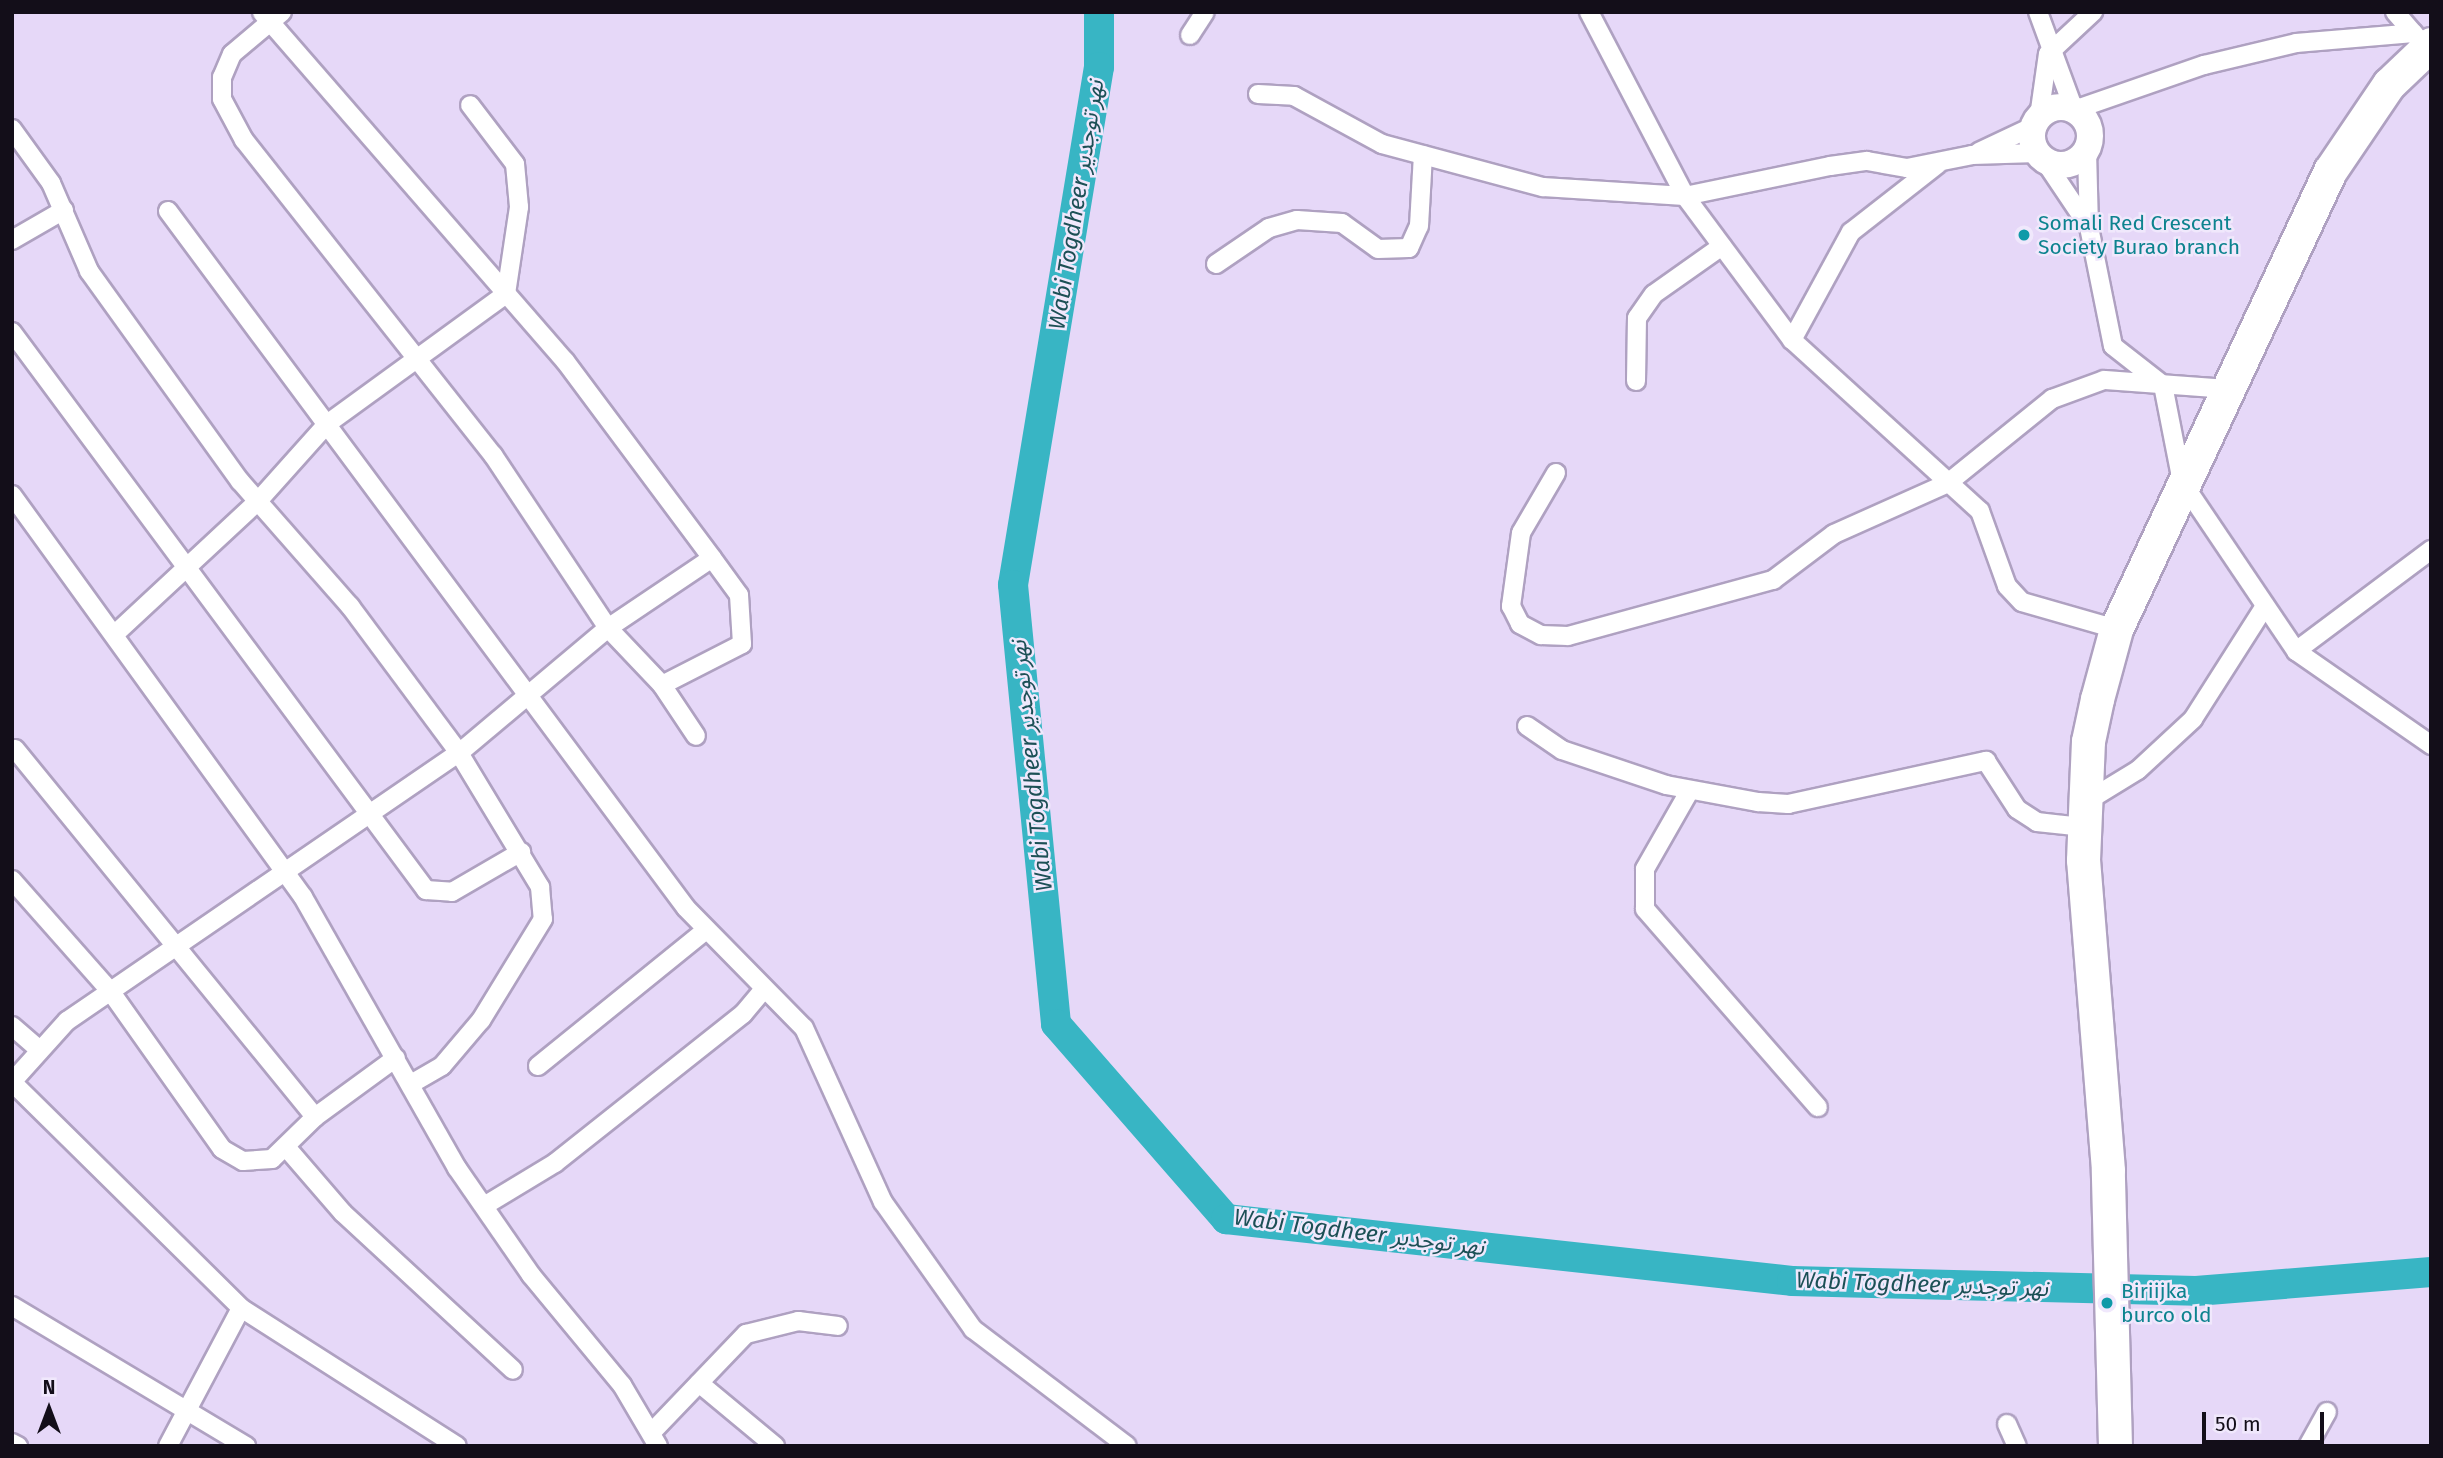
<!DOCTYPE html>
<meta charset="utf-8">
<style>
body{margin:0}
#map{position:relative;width:2443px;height:1458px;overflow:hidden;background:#e6d8f8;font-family:"Fira Sans","Noto Sans Arabic",sans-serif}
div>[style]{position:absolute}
.river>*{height:30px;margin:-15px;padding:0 15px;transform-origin:15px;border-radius:15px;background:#38b5c4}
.roads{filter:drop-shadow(2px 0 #afa1c1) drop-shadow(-2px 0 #afa1c1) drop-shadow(0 2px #afa1c1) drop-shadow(0 -2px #afa1c1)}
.street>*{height:18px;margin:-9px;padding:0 9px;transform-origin:9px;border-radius:9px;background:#fff}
.secondary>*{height:26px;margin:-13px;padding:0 13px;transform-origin:13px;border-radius:13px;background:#fff}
.secondary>.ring{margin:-13px;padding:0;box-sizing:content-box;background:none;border:26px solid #fff;border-radius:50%}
.highway>*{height:33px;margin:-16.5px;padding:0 16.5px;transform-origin:16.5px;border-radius:16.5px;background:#fff}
.dots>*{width:19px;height:19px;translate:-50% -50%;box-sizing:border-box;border:4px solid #f0e8fc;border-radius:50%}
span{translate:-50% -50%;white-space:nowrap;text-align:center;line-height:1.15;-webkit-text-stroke:5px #f0e8fc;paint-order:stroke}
.culture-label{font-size:21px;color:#0d838f}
.left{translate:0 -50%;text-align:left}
.water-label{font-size:23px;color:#1c5056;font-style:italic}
.frame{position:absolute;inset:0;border:14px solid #130e19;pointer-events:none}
.north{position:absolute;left:14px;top:1374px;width:70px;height:70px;-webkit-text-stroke:5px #f0e8fc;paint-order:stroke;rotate:0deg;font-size:19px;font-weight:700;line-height:28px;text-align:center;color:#130e19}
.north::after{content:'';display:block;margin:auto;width:24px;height:32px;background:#130e19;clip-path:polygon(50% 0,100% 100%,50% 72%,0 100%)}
.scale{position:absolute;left:2202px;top:1412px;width:122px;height:32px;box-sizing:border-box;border:4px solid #130e19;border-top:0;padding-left:9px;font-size:21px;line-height:24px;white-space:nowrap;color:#130e19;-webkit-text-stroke:5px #f0e8fc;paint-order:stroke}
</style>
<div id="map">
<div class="river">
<div style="left:1099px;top:12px;width:55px;rotate:90deg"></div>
<div style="left:1099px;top:67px;width:525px;rotate:99.43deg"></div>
<div style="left:1013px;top:585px;width:441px;rotate:84.4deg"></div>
<div style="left:1056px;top:1024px;width:259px;rotate:48.9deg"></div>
<div style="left:1226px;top:1219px;width:569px;rotate:6.25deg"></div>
<div style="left:1792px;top:1281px;width:404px;rotate:1.4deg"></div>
<div style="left:2196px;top:1291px;width:236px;rotate:-4.6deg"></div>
</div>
<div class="roads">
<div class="street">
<div style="left:282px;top:12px;width:65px;rotate:140deg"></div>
<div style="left:232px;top:54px;width:25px;rotate:113deg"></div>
<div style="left:222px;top:77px;width:22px;rotate:90deg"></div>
<div style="left:222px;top:99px;width:47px;rotate:61.8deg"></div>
<div style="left:244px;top:140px;width:402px;rotate:51.7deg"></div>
<div style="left:493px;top:455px;width:208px;rotate:56.4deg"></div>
<div style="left:608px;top:628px;width:79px;rotate:46.5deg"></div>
<div style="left:662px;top:685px;width:61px;rotate:56.3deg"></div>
<div style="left:1589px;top:12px;width:208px;rotate:62.4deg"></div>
<div style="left:1685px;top:196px;width:179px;rotate:53.4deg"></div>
<div style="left:1792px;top:340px;width:254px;rotate:42.3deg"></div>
<div style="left:1980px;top:511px;width:80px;rotate:70.2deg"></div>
<div style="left:2007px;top:586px;width:22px;rotate:47deg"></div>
<div style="left:2022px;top:602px;width:98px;rotate:16deg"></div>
<div style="left:2038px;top:12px;width:104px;rotate:69.8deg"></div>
<div style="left:2074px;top:110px;width:138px;rotate:-19.1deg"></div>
<div style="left:2204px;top:65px;width:95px;rotate:-13.4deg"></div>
<div style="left:2296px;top:43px;width:118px;rotate:-4.8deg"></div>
<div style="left:2395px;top:12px;width:35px;rotate:49deg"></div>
<div style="left:1190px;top:35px;width:27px;rotate:-57deg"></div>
<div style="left:1258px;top:94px;width:36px;rotate:3deg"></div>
<div style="left:1294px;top:96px;width:100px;rotate:28.6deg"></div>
<div style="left:1382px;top:144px;width:167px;rotate:15deg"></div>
<div style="left:1543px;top:187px;width:142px;rotate:3.6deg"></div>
<div style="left:1685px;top:196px;width:148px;rotate:-11.7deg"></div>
<div style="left:1830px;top:166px;width:37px;rotate:-8deg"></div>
<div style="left:1867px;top:161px;width:41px;rotate:9.9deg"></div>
<div style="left:1907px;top:168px;width:66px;rotate:-11.3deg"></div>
<div style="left:1972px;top:155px;width:65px;rotate:-1.8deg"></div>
<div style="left:2039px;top:117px;width:64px;rotate:-81.9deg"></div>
<div style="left:2048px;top:54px;width:62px;rotate:-43deg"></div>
<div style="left:12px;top:129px;width:67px;rotate:54.2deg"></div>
<div style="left:51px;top:183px;width:96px;rotate:66.6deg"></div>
<div style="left:89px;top:271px;width:259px;rotate:54.3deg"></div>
<div style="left:240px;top:481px;width:167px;rotate:48.7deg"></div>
<div style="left:350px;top:606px;width:183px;rotate:53.4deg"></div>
<div style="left:459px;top:753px;width:157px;rotate:58.8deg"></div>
<div style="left:540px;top:887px;width:32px;rotate:85deg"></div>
<div style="left:543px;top:919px;width:119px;rotate:121.5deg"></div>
<div style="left:481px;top:1020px;width:60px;rotate:130.3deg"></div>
<div style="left:442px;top:1066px;width:32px;rotate:150deg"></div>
<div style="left:2087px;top:151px;width:76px;rotate:88.5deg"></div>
<div style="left:2089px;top:227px;width:121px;rotate:78.6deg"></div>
<div style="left:2113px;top:346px;width:63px;rotate:38deg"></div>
<div style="left:2163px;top:385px;width:99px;rotate:78.9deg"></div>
<div style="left:2182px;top:482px;width:204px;rotate:56deg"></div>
<div style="left:2296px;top:651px;width:165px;rotate:34.8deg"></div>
<div style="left:1979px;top:152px;width:61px;rotate:-25.3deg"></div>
<div style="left:2044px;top:160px;width:81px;rotate:56.1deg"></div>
<div style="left:168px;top:211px;width:868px;rotate:53.38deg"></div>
<div style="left:686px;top:908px;width:168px;rotate:45.5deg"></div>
<div style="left:804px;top:1028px;width:191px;rotate:65.6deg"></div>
<div style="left:883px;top:1202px;width:156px;rotate:54.7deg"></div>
<div style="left:973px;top:1329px;width:193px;rotate:37.2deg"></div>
<div style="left:12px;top:240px;width:60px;rotate:-30deg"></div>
<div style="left:1216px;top:264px;width:64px;rotate:-34.2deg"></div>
<div style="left:1269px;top:228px;width:29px;rotate:-16deg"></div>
<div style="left:1297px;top:220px;width:45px;rotate:3.8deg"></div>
<div style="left:1342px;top:223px;width:44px;rotate:35.8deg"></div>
<div style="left:1378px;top:249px;width:31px;rotate:-2deg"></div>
<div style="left:1409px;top:248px;width:24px;rotate:-66deg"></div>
<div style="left:1419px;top:226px;width:71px;rotate:-86.8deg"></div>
<div style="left:12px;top:332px;width:695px;rotate:53.43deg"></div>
<div style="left:426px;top:890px;width:26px;rotate:4deg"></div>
<div style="left:452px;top:892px;width:80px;rotate:-30.1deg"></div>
<div style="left:1792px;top:340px;width:123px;rotate:-61.4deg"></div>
<div style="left:1851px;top:232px;width:110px;rotate:-38deg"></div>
<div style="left:1636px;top:381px;width:63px;rotate:-89.1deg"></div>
<div style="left:1637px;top:318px;width:29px;rotate:-55deg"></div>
<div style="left:1654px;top:294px;width:83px;rotate:-35.2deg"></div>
<div style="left:1556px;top:473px;width:69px;rotate:120.3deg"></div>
<div style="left:1521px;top:533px;width:74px;rotate:97.8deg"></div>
<div style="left:1511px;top:606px;width:20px;rotate:63deg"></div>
<div style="left:1520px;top:624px;width:24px;rotate:28deg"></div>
<div style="left:1541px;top:635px;width:27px;rotate:2deg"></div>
<div style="left:1568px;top:636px;width:213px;rotate:-15.3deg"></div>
<div style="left:1773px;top:580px;width:76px;rotate:-37deg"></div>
<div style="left:1834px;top:534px;width:125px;rotate:-24.1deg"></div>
<div style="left:1948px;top:483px;width:134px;rotate:-38.9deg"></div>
<div style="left:2052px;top:399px;width:55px;rotate:-20.1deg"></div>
<div style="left:2104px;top:380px;width:122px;rotate:4.2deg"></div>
<div style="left:12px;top:495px;width:496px;rotate:54.1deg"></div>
<div style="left:303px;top:897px;width:312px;rotate:60.4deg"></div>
<div style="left:457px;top:1168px;width:130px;rotate:55.3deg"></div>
<div style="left:531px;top:1275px;width:143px;rotate:50.4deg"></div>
<div style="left:622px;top:1385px;width:71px;rotate:59.5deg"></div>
<div style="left:115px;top:634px;width:197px;rotate:-42.9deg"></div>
<div style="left:259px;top:500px;width:102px;rotate:-48.2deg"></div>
<div style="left:327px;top:424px;width:221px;rotate:-36deg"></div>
<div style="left:506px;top:294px;width:88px;rotate:-81.5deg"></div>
<div style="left:519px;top:207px;width:43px;rotate:-95.3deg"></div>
<div style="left:515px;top:164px;width:74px;rotate:-127.3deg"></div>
<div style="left:2296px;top:651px;width:169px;rotate:-36.8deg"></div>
<div style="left:662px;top:685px;width:90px;rotate:-27.1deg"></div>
<div style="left:742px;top:644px;width:49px;rotate:-93.5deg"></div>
<div style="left:739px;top:595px;width:46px;rotate:-126.1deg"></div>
<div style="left:1527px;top:726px;width:42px;rotate:34.4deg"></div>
<div style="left:1562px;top:750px;width:110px;rotate:18.6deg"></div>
<div style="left:1666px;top:785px;width:94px;rotate:10.5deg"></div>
<div style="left:1758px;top:802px;width:30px;rotate:4deg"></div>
<div style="left:1788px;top:804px;width:203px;rotate:-12.3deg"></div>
<div style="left:1986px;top:761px;width:57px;rotate:57.1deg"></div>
<div style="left:2017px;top:809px;width:24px;rotate:33deg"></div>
<div style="left:2037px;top:822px;width:46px;rotate:6.2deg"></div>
<div style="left:15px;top:749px;width:475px;rotate:50.8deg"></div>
<div style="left:1690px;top:790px;width:91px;rotate:119.7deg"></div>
<div style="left:1645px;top:869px;width:40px;rotate:90deg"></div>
<div style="left:1645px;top:909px;width:263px;rotate:48.9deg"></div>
<div style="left:2084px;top:803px;width:63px;rotate:-31.4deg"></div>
<div style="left:2138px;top:770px;width:75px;rotate:-42.8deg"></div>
<div style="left:2193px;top:719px;width:130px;rotate:-57.5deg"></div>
<div style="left:12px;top:880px;width:149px;rotate:48.5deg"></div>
<div style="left:111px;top:992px;width:192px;rotate:54.7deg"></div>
<div style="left:222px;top:1149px;width:24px;rotate:30deg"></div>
<div style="left:243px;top:1161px;width:29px;rotate:-4deg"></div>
<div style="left:272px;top:1159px;width:60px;rotate:-44.3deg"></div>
<div style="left:315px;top:1117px;width:100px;rotate:-36.1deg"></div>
<div style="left:12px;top:1026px;width:33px;rotate:41deg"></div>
<div style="left:538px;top:1066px;width:215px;rotate:-39deg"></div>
<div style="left:12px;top:1082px;width:82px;rotate:-48deg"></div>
<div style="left:67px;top:1021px;width:475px;rotate:-34.4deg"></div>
<div style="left:459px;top:753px;width:194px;rotate:-40deg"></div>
<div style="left:608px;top:628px;width:125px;rotate:-33.9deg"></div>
<div style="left:712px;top:558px;width:246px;rotate:-126.7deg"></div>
<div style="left:565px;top:361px;width:462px;rotate:-131deg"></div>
<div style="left:12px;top:1082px;width:322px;rotate:44.6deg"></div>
<div style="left:241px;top:1308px;width:256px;rotate:32.6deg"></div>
<div style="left:286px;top:1147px;width:87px;rotate:49.2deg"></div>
<div style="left:343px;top:1213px;width:231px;rotate:42.7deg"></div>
<div style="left:484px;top:1206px;width:83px;rotate:-31.2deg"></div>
<div style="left:555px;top:1163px;width:240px;rotate:-38.4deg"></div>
<div style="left:743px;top:1014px;width:33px;rotate:-50deg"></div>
<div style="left:12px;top:1306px;width:273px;rotate:30.9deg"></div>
<div style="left:699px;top:1383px;width:99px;rotate:39.7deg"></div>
<div style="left:2007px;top:1424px;width:24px;rotate:66deg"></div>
<div style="left:652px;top:1432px;width:136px;rotate:-46.2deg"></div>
<div style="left:746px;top:1334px;width:54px;rotate:-14deg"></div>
<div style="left:798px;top:1321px;width:40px;rotate:7.1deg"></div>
<div style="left:12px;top:1443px;width:7px;rotate:27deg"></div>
<div style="left:168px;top:1446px;width:156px;rotate:-62.1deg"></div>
<div style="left:2308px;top:1446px;width:39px;rotate:-61deg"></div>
</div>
<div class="secondary">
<div class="ring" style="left:2032px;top:107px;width:32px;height:32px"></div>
</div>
<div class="highway">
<div style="left:2115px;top:1446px;width:276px;rotate:-91.5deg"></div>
<div style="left:2108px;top:1170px;width:311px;rotate:-94.6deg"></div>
<div style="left:2083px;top:860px;width:119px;rotate:-87.6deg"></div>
<div style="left:2088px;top:741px;width:43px;rotate:-77.9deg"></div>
<div style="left:2097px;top:699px;width:73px;rotate:-74.8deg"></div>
<div style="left:2116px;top:629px;width:506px;rotate:-64.96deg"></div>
<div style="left:2330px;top:171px;width:105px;rotate:-55.9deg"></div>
<div style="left:2389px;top:84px;width:58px;rotate:-43.6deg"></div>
</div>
</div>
<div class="dots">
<div style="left:2024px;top:235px;background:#0f9aa8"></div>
<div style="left:2107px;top:1303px;background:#0f9aa8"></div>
</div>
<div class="culture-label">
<span class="left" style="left:2038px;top:235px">Somali Red Crescent<br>Society Burao branch</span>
<span class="left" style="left:2121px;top:1303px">Biriijka<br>burco old</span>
</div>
<div class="water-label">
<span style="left:1076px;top:205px;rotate:-81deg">Wabi Togdheer نهر توجدير</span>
<span style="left:1031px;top:766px;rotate:-96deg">Wabi Togdheer نهر توجدير</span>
<span style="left:1359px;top:1232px;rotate:7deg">Wabi Togdheer نهر توجدير</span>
<span style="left:1922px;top:1284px;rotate:2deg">Wabi Togdheer نهر توجدير</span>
</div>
<div class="frame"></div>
<div class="north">N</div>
<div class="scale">50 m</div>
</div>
